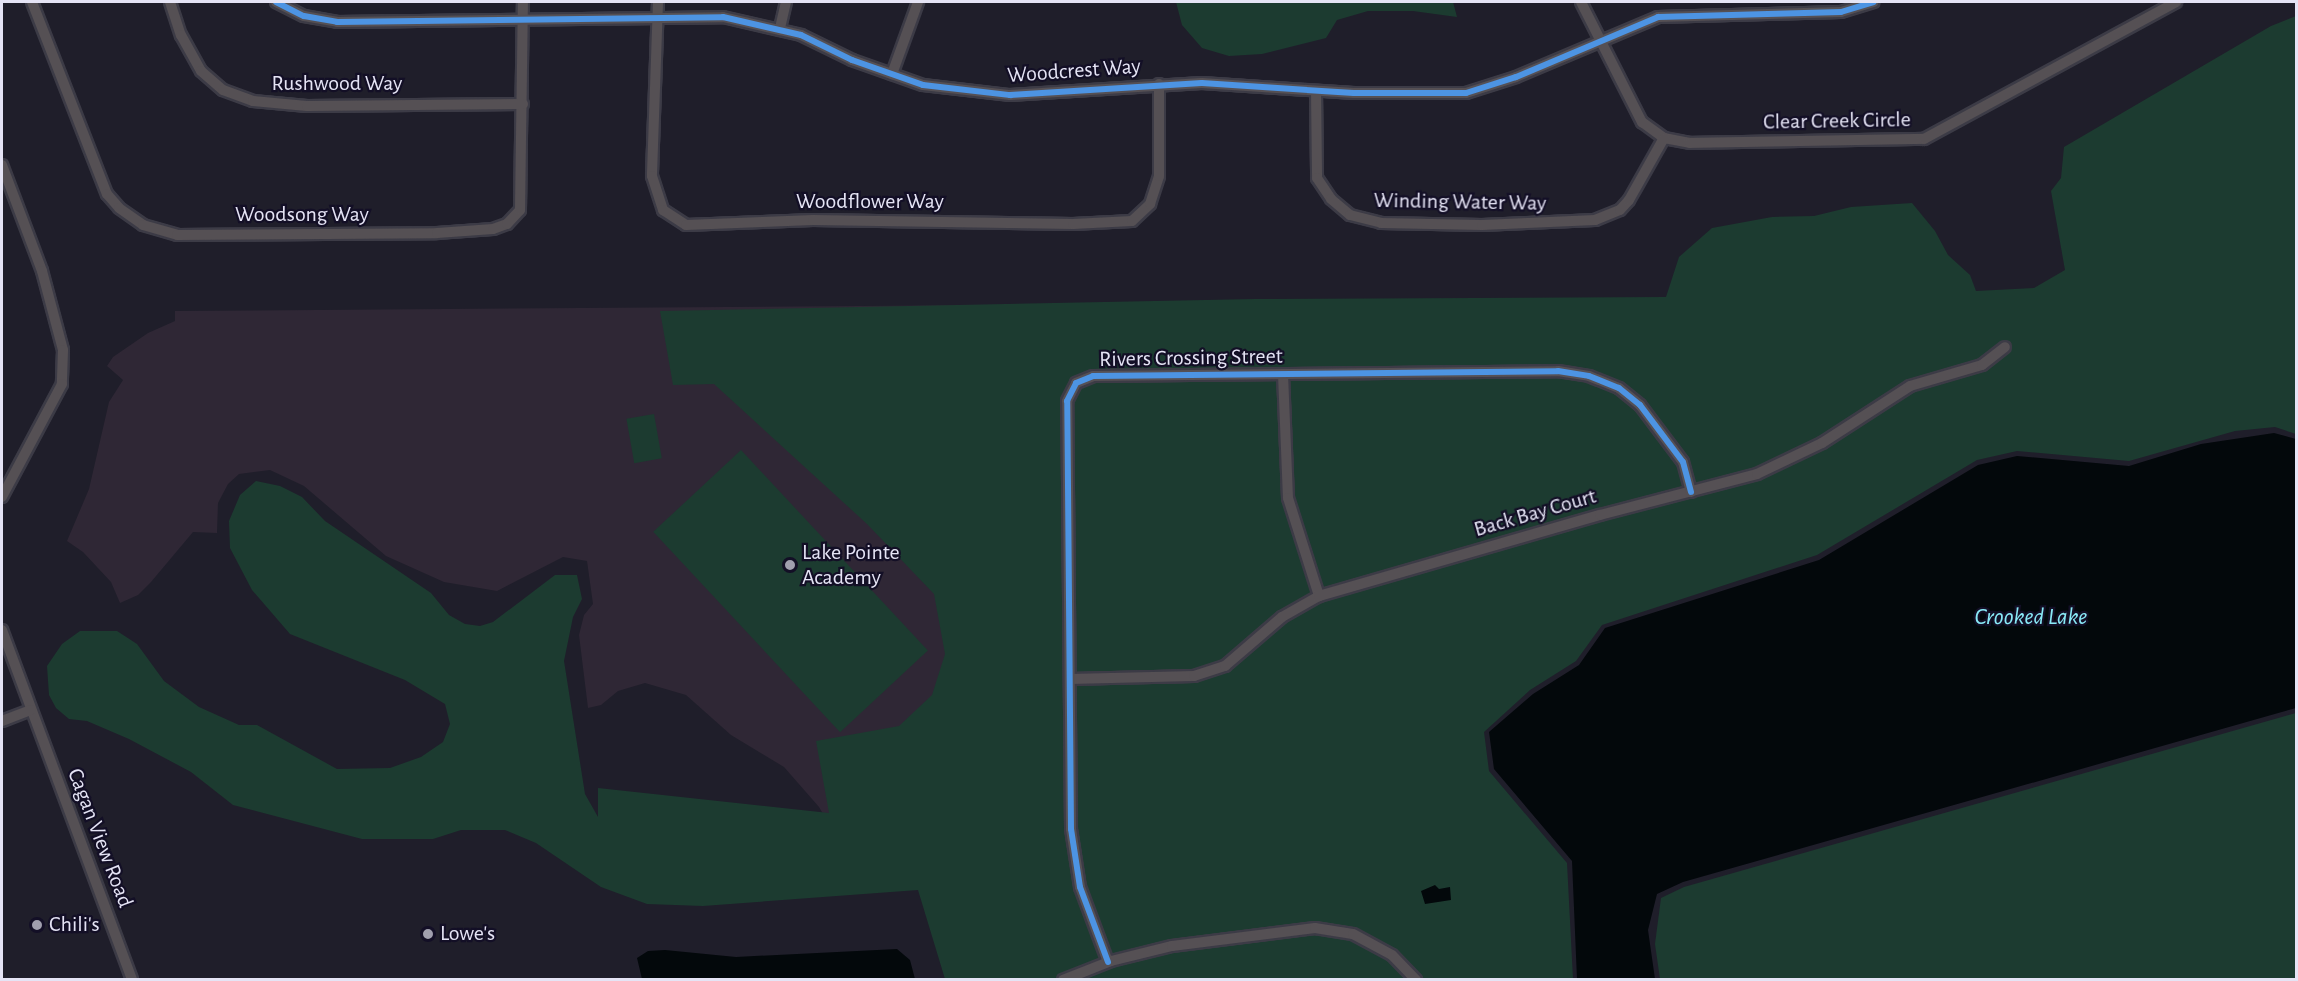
<!DOCTYPE html>
<style>
body{margin:0}
#map{position:relative;width:2298px;height:981px;overflow:hidden;background:#1f1e2a;font-family:"Alegreya Sans",sans-serif}
div>[style]{position:absolute}
.education>*{inset:0;background:#2f2735}
.green>*{inset:0;background:#1c3b30;transform-origin:0 0}
.water>*{inset:0;background:#03080b}
.roads{filter:drop-shadow(2px 0 #3c3b46) drop-shadow(-2px 0 #3c3b46) drop-shadow(0 2px #3c3b46) drop-shadow(0 -2px #3c3b46)}
.minor>*{height:10px;margin:-5px;padding:0 5px;transform-origin:5px;border-radius:5px;background:#555054}
.cycleway>*{height:6px;margin:-3px;padding:0 3px;transform-origin:3px;border-radius:3px;background:#4d94e3}
.dots>*{width:16px;height:16px;translate:-50% -50%;box-sizing:border-box;border:3px solid #130f26;border-radius:50%}
span{translate:-50% -50%;white-space:nowrap;text-align:center;line-height:1.15;-webkit-text-stroke:4.5px #130f26;paint-order:stroke}
.street-label{font-size:22px;color:#e5e4f5}
.poi-label{font-size:22px;color:#e5e4f5}
.left{translate:0 -50%;text-align:left}
.water-label{font-size:24px;color:#89eaf7;font-style:italic}
.frame{position:absolute;inset:0;border:3px solid #e5e4f5;pointer-events:none}
</style>
<div id="map">
<div class="education">
<div style="clip-path:polygon(990px 305px,993px 636px,830px 826px,819px 807px,784px 767px,731px 735px,686px 695px,645px 683px,618px 691px,601px 705px,588px 708px,579px 635px,584px 615px,593px 604px,587px 561px,563px 557px,497px 591px,444px 582px,386px 556px,304px 486px,270px 470px,239px 474px,228px 484px,218px 503px,217px 533px,193px 532px,151px 582px,138px 595px,120px 603px,111px 582px,83px 552px,67px 541px,89px 489px,109px 402px,123px 380px,107px 366px,113px 357px,148px 333px,175px 321px,175px 311px)"></div>
</div>
<div class="green">
<div style="clip-path:polygon(1176px 2px,1453px 2px,1457px 17px,1413px 11px,1368px 11px,1337px 20px,1326px 38px,1262px 54px,1229px 56px,1202px 48px,1182px 25px)"></div>
<div style="clip-path:polygon(2296px 16px,2296px 434px,2275px 427px,2235px 431px,2129px 461px,2017px 451px,1977px 460px,1817px 555px,1602px 625px,1576px 661px,1530px 690px,1484px 732px,1489px 771px,1567px 863px,1573px 979px,945px 979px,918px 890px,703px 906px,647px 904px,601px 887px,536px 843px,505px 830px,461px 830px,433px 839px,362px 839px,233px 805px,191px 772px,129px 739px,87px 721px,69px 719px,56px 708px,49px 695px,47px 666px,62px 644px,80px 631px,117px 631px,137px 644px,164px 681px,199px 707px,239px 725px,257px 725px,337px 769px,390px 768px,421px 757px,443px 742px,450px 724px,445px 704px,405px 680px,290px 634px,252px 590px,230px 548px,229px 521px,240px 495px,256px 481px,280px 486px,302px 497px,325px 521px,431px 593px,449px 615px,465px 624px,480px 626px,493px 622px,555px 575px,577px 575px,582px 599px,573px 617px,564px 661px,585px 794px,598px 817px,598px 788px,829px 813px,816px 741px,899px 726px,932px 695px,945px 654px,934px 594px,867px 524px,714px 384px,673px 385px,660px 311px,1256px 299px,1666px 297px,1679px 257px,1712px 228px,1772px 217px,1814px 216px,1851px 207px,1912px 203px,1935px 231px,1948px 255px,1970px 275px,1976px 291px,2034px 288px,2065px 270px,2051px 191px,2061px 178px,2064px 147px,2271px 26px)"></div>
<div style="left:654px;top:414px;width:45px;height:28px;rotate:80deg"></div>
<div style="left:741px;top:450px;width:274px;height:120px;rotate:47deg"></div>
<div style="clip-path:polygon(2296px 713px,2296px 979px,1660px 979px,1655px 944px,1661px 898px,1684px 887px)"></div>
</div>
<div class="water">
<div style="clip-path:polygon(2274px 433px,2296px 439px,2296px 708px,1683px 882px,1657px 894px,1648px 930px,1655px 979px,1577px 979px,1572px 861px,1494px 769px,1489px 732px,1533px 694px,1579px 665px,1605px 628px,1819px 560px,1978px 465px,2017px 456px,2129px 466px,2201px 444px)"></div>
<div style="clip-path:polygon(1435px 885px,1439px 889px,1450px 887px,1451px 900px,1425px 904px,1421px 891px)"></div>
<div style="clip-path:polygon(897px 949px,910px 960px,915px 979px,642px 979px,637px 958px,648px 951px,665px 950px,736px 957px)"></div>
</div>
<div class="roads">
<div class="minor">
<div style="left:32px;top:2px;width:206px;rotate:68.7deg"></div>
<div style="left:107px;top:194px;width:18px;rotate:49deg"></div>
<div style="left:119px;top:208px;width:29px;rotate:35deg"></div>
<div style="left:143px;top:225px;width:35px;rotate:16deg"></div>
<div style="left:177px;top:235px;width:260px;rotate:-0.4deg"></div>
<div style="left:437px;top:233px;width:56px;rotate:-4.1deg"></div>
<div style="left:493px;top:229px;width:15px;rotate:-20deg"></div>
<div style="left:507px;top:224px;width:19px;rotate:-47deg"></div>
<div style="left:520px;top:210px;width:208px;rotate:-89.2deg"></div>
<div style="left:170px;top:2px;width:35px;rotate:72deg"></div>
<div style="left:181px;top:35px;width:41px;rotate:60.9deg"></div>
<div style="left:201px;top:71px;width:29px;rotate:41deg"></div>
<div style="left:223px;top:90px;width:32px;rotate:20deg"></div>
<div style="left:253px;top:101px;width:54px;rotate:5.3deg"></div>
<div style="left:307px;top:106px;width:216px;rotate:-0.5deg"></div>
<div style="left:276px;top:2px;width:31px;rotate:27deg"></div>
<div style="left:304px;top:16px;width:34px;rotate:10deg"></div>
<div style="left:337px;top:22px;width:386px;rotate:-0.7deg"></div>
<div style="left:723px;top:17px;width:80px;rotate:13deg"></div>
<div style="left:801px;top:35px;width:57px;rotate:26.1deg"></div>
<div style="left:852px;top:60px;width:75px;rotate:19.4deg"></div>
<div style="left:923px;top:85px;width:88px;rotate:6.6deg"></div>
<div style="left:1010px;top:95px;width:192px;rotate:-3.6deg"></div>
<div style="left:1202px;top:83px;width:152px;rotate:3.8deg"></div>
<div style="left:1354px;top:93px;width:112px"></div>
<div style="left:1466px;top:93px;width:52px;rotate:-17.7deg"></div>
<div style="left:1516px;top:77px;width:154px;rotate:-22.9deg"></div>
<div style="left:1658px;top:17px;width:183px;rotate:-1.6deg"></div>
<div style="left:1841px;top:12px;width:34px;rotate:-17deg"></div>
<div style="left:658px;top:2px;width:174px;rotate:92deg"></div>
<div style="left:652px;top:176px;width:36px;rotate:72deg"></div>
<div style="left:663px;top:210px;width:27px;rotate:33deg"></div>
<div style="left:686px;top:225px;width:127px;rotate:-2.3deg"></div>
<div style="left:813px;top:220px;width:260px;rotate:0.9deg"></div>
<div style="left:1073px;top:224px;width:59px;rotate:-2.9deg"></div>
<div style="left:1132px;top:221px;width:25px;rotate:-43deg"></div>
<div style="left:1150px;top:204px;width:29px;rotate:-72deg"></div>
<div style="left:1159px;top:176px;width:92px;rotate:-90deg"></div>
<div style="left:1581px;top:2px;width:135px;rotate:63.1deg"></div>
<div style="left:1642px;top:122px;width:27px;rotate:36deg"></div>
<div style="left:1664px;top:138px;width:26px;rotate:11deg"></div>
<div style="left:1690px;top:143px;width:234px;rotate:-1deg"></div>
<div style="left:1924px;top:139px;width:287px;rotate:-28.5deg"></div>
<div style="left:780px;top:28px;width:27px;rotate:-77deg"></div>
<div style="left:892px;top:74px;width:77px;rotate:-70.1deg"></div>
<div style="left:1316px;top:91px;width:87px;rotate:89.3deg"></div>
<div style="left:1317px;top:178px;width:25px;rotate:56deg"></div>
<div style="left:1331px;top:199px;width:25px;rotate:40deg"></div>
<div style="left:1350px;top:215px;width:32px;rotate:14deg"></div>
<div style="left:1381px;top:223px;width:101px;rotate:1.1deg"></div>
<div style="left:1482px;top:225px;width:113px;rotate:-2.5deg"></div>
<div style="left:1595px;top:220px;width:27px;rotate:-22deg"></div>
<div style="left:1620px;top:210px;width:13px;rotate:-48deg"></div>
<div style="left:1629px;top:200px;width:71px;rotate:-60.6deg"></div>
<div style="left:2px;top:165px;width:113px;rotate:69.3deg"></div>
<div style="left:42px;top:271px;width:82px;rotate:75.1deg"></div>
<div style="left:63px;top:350px;width:34px;rotate:92deg"></div>
<div style="left:62px;top:384px;width:128px;rotate:118deg"></div>
<div style="left:1283px;top:374px;width:124px;rotate:87.7deg"></div>
<div style="left:1288px;top:498px;width:103px;rotate:72.4deg"></div>
<div style="left:2px;top:630px;width:373px;rotate:69.6deg"></div>
<div style="left:1070px;top:679px;width:124px;rotate:-1.4deg"></div>
<div style="left:1194px;top:676px;width:33px;rotate:-18deg"></div>
<div style="left:1225px;top:666px;width:75px;rotate:-40.7deg"></div>
<div style="left:1282px;top:617px;width:43px;rotate:-29.6deg"></div>
<div style="left:1319px;top:596px;width:292px;rotate:-16.1deg"></div>
<div style="left:1600px;top:515px;width:162px;rotate:-14.6deg"></div>
<div style="left:1757px;top:474px;width:72px;rotate:-25.5deg"></div>
<div style="left:1822px;top:443px;width:105px;rotate:-32.9deg"></div>
<div style="left:1910px;top:386px;width:75px;rotate:-16.3deg"></div>
<div style="left:1982px;top:365px;width:29px;rotate:-38deg"></div>
<div style="left:2px;top:721px;width:31px;rotate:-21deg"></div>
<div style="left:1108px;top:962px;width:80px;rotate:-110.5deg"></div>
<div style="left:1080px;top:887px;width:59px;rotate:-98.8deg"></div>
<div style="left:1071px;top:829px;width:428px;rotate:-90.5deg"></div>
<div style="left:1067px;top:401px;width:20px;rotate:-63deg"></div>
<div style="left:1076px;top:383px;width:18px;rotate:-22deg"></div>
<div style="left:1093px;top:376px;width:465px;rotate:-0.6deg"></div>
<div style="left:1558px;top:371px;width:31px;rotate:9deg"></div>
<div style="left:1589px;top:376px;width:32px;rotate:22deg"></div>
<div style="left:1619px;top:388px;width:27px;rotate:39deg"></div>
<div style="left:1640px;top:405px;width:71px;rotate:53deg"></div>
<div style="left:1683px;top:462px;width:31px;rotate:75deg"></div>
<div style="left:1063px;top:980px;width:52px;rotate:-21.6deg"></div>
<div style="left:1111px;top:961px;width:63px;rotate:-13.8deg"></div>
<div style="left:1172px;top:946px;width:144px;rotate:-7.2deg"></div>
<div style="left:1315px;top:928px;width:38px;rotate:9deg"></div>
<div style="left:1353px;top:934px;width:44px;rotate:28.3deg"></div>
<div style="left:1392px;top:955px;width:35px;rotate:46deg"></div>
</div>
</div>
<div class="cycleway">
<div style="left:276px;top:2px;width:31px;rotate:27deg"></div>
<div style="left:304px;top:16px;width:34px;rotate:10deg"></div>
<div style="left:337px;top:22px;width:386px;rotate:-0.7deg"></div>
<div style="left:723px;top:17px;width:80px;rotate:13deg"></div>
<div style="left:801px;top:35px;width:57px;rotate:26.1deg"></div>
<div style="left:852px;top:60px;width:75px;rotate:19.4deg"></div>
<div style="left:923px;top:85px;width:88px;rotate:6.6deg"></div>
<div style="left:1010px;top:95px;width:192px;rotate:-3.6deg"></div>
<div style="left:1202px;top:83px;width:152px;rotate:3.8deg"></div>
<div style="left:1354px;top:93px;width:112px"></div>
<div style="left:1466px;top:93px;width:52px;rotate:-17.7deg"></div>
<div style="left:1516px;top:77px;width:154px;rotate:-22.9deg"></div>
<div style="left:1658px;top:17px;width:183px;rotate:-1.6deg"></div>
<div style="left:1841px;top:12px;width:34px;rotate:-17deg"></div>
<div style="left:1108px;top:962px;width:80px;rotate:-110.5deg"></div>
<div style="left:1080px;top:887px;width:59px;rotate:-98.8deg"></div>
<div style="left:1071px;top:829px;width:428px;rotate:-90.5deg"></div>
<div style="left:1067px;top:401px;width:20px;rotate:-63deg"></div>
<div style="left:1076px;top:383px;width:18px;rotate:-22deg"></div>
<div style="left:1093px;top:376px;width:465px;rotate:-0.6deg"></div>
<div style="left:1558px;top:371px;width:31px;rotate:9deg"></div>
<div style="left:1589px;top:376px;width:32px;rotate:22deg"></div>
<div style="left:1619px;top:388px;width:27px;rotate:39deg"></div>
<div style="left:1640px;top:405px;width:71px;rotate:53deg"></div>
<div style="left:1683px;top:462px;width:31px;rotate:75deg"></div>
</div>
<div class="dots">
<div style="left:790px;top:565px;background:#a09fae"></div>
<div style="left:37px;top:925px;background:#a09fae"></div>
<div style="left:428px;top:934px;background:#a09fae"></div>
</div>
<div class="street-label">
<span style="left:1074px;top:71px;rotate:-4deg">Woodcrest Way</span>
<span style="left:337px;top:84px">Rushwood Way</span>
<span style="left:1837px;top:121px;rotate:-1deg">Clear Creek Circle</span>
<span style="left:870px;top:202px">Woodflower Way</span>
<span style="left:1460px;top:202px;rotate:1deg">Winding Water Way</span>
<span style="left:302px;top:215px">Woodsong Way</span>
<span style="left:1191px;top:358px;rotate:-1deg">Rivers Crossing Street</span>
<span style="left:1535px;top:513px;rotate:-16deg">Back Bay Court</span>
<span style="left:100px;top:838px;rotate:69deg">Cagan View Road</span>
</div>
<div class="poi-label">
<span class="left" style="left:802px;top:565px">Lake Pointe<br>Academy</span>
<span class="left" style="left:49px;top:925px">Chili's</span>
<span class="left" style="left:440px;top:934px">Lowe's</span>
</div>
<div class="water-label">
<span style="left:2031px;top:618px">Crooked Lake</span>
</div>
<div class="frame"></div>
</div>
